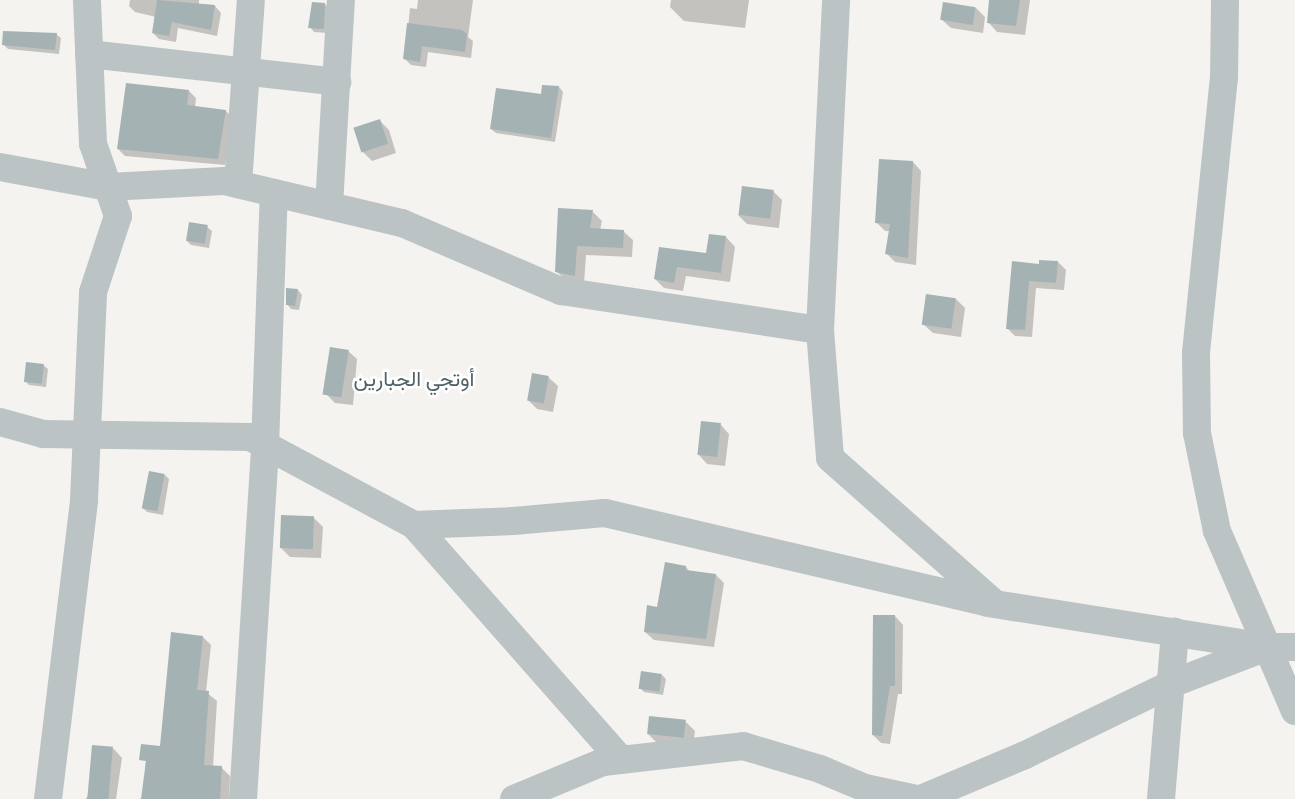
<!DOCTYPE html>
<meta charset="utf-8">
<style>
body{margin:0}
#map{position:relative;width:1295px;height:799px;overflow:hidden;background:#f4f3ef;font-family:Cabin,Vazirmatn,sans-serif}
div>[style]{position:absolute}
.shadow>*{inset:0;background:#0003}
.building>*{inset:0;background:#a4b2b4;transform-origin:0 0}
.minor>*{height:28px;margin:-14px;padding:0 14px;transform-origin:14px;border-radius:14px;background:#bcc3c5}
span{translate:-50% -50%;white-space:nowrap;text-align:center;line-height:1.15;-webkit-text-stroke:5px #fff;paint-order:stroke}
.quarter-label{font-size:21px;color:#4e6268}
</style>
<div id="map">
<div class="shadow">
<div style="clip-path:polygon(130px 0,199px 0,199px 4px,215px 6px,221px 13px,217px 36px,178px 28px,176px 42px,159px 39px,153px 33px,156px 17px,135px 12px,129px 6px)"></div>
<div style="clip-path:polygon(418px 0,473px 0,468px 37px,473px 41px,471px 58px,428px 52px,426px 67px,411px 65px,405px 59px,410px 8px,417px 9px)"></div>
<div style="clip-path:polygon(671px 0,749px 0,745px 28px,684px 21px,670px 7px)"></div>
<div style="clip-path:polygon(991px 0,1030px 0,1025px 35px,997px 32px,988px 22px)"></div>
<div style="clip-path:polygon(325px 4px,329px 9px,328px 33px,314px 32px,310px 27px)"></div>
<div style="clip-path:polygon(976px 8px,985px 17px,983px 33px,951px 28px,941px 19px)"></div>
<div style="clip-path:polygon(56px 34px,61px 38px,59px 54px,8px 49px,4px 45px)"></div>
<div style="clip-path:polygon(559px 87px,563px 92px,555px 142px,496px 133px,491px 129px)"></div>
<div style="clip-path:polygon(189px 91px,196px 98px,195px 107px,226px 111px,233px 118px,225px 165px,125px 156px,118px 149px)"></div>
<div style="clip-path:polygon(380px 121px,389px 130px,396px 153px,372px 161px,363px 152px)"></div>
<div style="clip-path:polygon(913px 162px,921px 171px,916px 265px,895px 262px,886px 253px,890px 231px,885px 231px,877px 223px)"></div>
<div style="clip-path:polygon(773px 191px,782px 200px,779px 228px,747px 224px,738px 215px)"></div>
<div style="clip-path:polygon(593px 212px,602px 221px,600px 230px,623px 231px,633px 240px,632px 257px,586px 255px,584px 284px,566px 280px,556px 271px)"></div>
<div style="clip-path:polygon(207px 227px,212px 231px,209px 248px,191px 245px,187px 241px)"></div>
<div style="clip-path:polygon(726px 237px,735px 247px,730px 282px,686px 276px,683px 291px,664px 288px,655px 279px,660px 248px,707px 255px)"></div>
<div style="clip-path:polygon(1058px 262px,1066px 270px,1064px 290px,1036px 288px,1032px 337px,1015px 336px,1007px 328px,1013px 263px,1040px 265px)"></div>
<div style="clip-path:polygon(298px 290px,302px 295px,299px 310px,291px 309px,287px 304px)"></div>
<div style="clip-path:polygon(956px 299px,965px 308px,961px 337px,933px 333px,923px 324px)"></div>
<div style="clip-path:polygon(348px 351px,357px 359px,353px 405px,335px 403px,327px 395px)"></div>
<div style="clip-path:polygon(43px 365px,48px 369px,46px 387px,29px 385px,25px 381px)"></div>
<div style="clip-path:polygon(548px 377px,558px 386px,553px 412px,537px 409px,528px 400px)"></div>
<div style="clip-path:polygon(720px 424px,729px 434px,725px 466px,707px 464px,698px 454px)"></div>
<div style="clip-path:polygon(165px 475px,169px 479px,163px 515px,147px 512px,143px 508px)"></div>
<div style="clip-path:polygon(313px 517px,323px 527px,321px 558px,290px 557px,281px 548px)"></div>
<div style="clip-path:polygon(686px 567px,690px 572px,716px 575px,724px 583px,714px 647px,654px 640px,645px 632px)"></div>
<div style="clip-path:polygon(895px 616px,903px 625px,902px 694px,898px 694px,890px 744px,881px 743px,873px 735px)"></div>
<div style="clip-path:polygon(203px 637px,211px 645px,206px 692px,217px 701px,213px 767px,221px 767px,230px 776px,229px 799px,139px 799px,143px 798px,147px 746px,161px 747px)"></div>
<div style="clip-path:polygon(662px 675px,666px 679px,663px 695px,644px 692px,640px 688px)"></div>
<div style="clip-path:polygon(686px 722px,695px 731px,693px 746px,657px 743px,648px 734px)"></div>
<div style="clip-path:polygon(113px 748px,122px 758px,116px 799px,86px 799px)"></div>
</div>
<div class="building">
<div style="clip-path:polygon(157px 0,215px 5px,211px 30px,172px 22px,169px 36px,152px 33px)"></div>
<div style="clip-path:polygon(989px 0,1020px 0,1016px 26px,987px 23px)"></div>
<div style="clip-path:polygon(312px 2px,325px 3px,324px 29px,308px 28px)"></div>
<div style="left:943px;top:2px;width:33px;height:18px;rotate:9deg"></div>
<div style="clip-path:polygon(407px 23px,462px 30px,467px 34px,465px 52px,422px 46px,420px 62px,403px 59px)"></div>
<div style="clip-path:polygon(3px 31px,57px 33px,55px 50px,2px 45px)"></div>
<div style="clip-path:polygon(126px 83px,189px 90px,187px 105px,226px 110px,218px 159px,117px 149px)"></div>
<div style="clip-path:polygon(542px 85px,559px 86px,551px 138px,490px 129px,496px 88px,541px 94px)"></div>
<div style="left:380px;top:119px;width:26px;height:28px;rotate:72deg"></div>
<div style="clip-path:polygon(879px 159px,913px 161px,908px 258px,885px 254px,890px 224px,875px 223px)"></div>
<div style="left:742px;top:186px;width:32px;height:29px;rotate:7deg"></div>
<div style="clip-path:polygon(558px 208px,593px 210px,590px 228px,624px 230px,623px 248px,577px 246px,575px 276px,555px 272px)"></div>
<div style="left:189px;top:222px;width:19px;height:19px;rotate:9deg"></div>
<div style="clip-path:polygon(709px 234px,726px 236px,721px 273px,677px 267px,674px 283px,654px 279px,659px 247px,706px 253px)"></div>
<div style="clip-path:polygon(1039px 260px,1058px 261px,1056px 283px,1029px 281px,1025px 330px,1006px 329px,1012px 261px,1039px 264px)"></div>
<div style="clip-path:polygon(286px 288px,298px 289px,295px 306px,286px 305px)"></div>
<div style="left:926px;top:294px;width:30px;height:31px;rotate:8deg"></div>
<div style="left:330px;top:347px;width:19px;height:48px;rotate:9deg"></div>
<div style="left:26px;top:362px;width:18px;height:20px;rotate:6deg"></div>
<div style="left:532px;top:373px;width:17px;height:28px;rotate:10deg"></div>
<div style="left:701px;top:421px;width:20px;height:34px;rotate:6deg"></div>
<div style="left:149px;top:471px;width:16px;height:38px;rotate:11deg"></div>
<div style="left:281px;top:515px;width:33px;height:33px;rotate:2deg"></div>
<div style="clip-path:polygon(665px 562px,686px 566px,686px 570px,716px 574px,706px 639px,644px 632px,647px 605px,657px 607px)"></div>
<div style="clip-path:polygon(873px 615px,895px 615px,895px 686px,890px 686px,882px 736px,872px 735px)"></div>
<div style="clip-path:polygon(171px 632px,203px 636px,197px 690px,209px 691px,204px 765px,222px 766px,220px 799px,141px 799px,146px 761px,139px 760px,141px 744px,160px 746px)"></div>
<div style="left:641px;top:671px;width:21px;height:18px;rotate:8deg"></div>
<div style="left:649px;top:716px;width:37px;height:18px;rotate:6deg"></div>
<div style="left:92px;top:745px;width:21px;height:55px;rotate:5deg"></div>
</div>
<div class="minor">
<div style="left:1225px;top:0;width:77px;rotate:90.7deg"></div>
<div style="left:1224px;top:77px;width:277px;rotate:95.8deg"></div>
<div style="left:1196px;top:353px;width:80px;rotate:89.3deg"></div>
<div style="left:1197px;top:433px;width:100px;rotate:78.5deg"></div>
<div style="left:1217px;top:531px;width:196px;rotate:66.6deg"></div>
<div style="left:89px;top:54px;width:250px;rotate:6.4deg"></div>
<div style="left:0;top:167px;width:110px;rotate:10.5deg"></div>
<div style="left:108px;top:187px;width:116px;rotate:-3deg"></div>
<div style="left:224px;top:181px;width:183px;rotate:13.3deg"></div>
<div style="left:402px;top:223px;width:173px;rotate:23.2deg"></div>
<div style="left:561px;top:291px;width:262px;rotate:8.6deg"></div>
<div style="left:820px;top:330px;width:330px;rotate:-87.2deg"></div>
<div style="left:238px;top:184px;width:184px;rotate:-86deg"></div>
<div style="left:329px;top:206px;width:206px;rotate:-86.7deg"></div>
<div style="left:820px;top:330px;width:128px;rotate:85.5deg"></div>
<div style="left:830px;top:458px;width:220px;rotate:41.5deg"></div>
<div style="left:0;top:422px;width:45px;rotate:15.6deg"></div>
<div style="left:43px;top:434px;width:207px;rotate:0.8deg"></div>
<div style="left:250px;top:437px;width:186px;rotate:28.2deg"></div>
<div style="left:414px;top:525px;width:99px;rotate:-2.3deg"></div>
<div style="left:513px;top:521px;width:92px;rotate:-5deg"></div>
<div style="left:605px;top:513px;width:393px;rotate:13.2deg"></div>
<div style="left:988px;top:603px;width:282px;rotate:9deg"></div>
<div style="left:414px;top:525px;width:313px;rotate:48.6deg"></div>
<div style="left:48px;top:799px;width:301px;rotate:-83.1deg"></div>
<div style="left:84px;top:500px;width:208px;rotate:-87.5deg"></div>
<div style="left:93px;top:292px;width:80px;rotate:-71.8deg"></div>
<div style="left:118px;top:216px;width:76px;rotate:-109.1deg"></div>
<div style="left:93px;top:144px;width:144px;rotate:-92.4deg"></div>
<div style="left:243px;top:799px;width:354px;rotate:-86.4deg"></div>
<div style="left:265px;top:446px;width:253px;rotate:-88deg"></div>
<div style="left:514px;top:799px;width:96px;rotate:-22.6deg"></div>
<div style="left:603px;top:762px;width:141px;rotate:-6.5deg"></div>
<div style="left:743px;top:746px;width:80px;rotate:16.6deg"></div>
<div style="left:820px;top:769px;width:49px;rotate:22.9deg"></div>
<div style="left:865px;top:788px;width:53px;rotate:11.9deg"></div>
<div style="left:921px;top:799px;width:113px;rotate:-22.9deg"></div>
<div style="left:1025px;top:755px;width:162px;rotate:-25.9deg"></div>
<div style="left:1171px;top:684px;width:103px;rotate:-21.1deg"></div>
<div style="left:1267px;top:647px;width:28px"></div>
<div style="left:1161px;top:799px;width:168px;rotate:-85.2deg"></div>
</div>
<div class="quarter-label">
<span style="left:414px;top:379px">أوتجي الجبارين</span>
</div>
</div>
